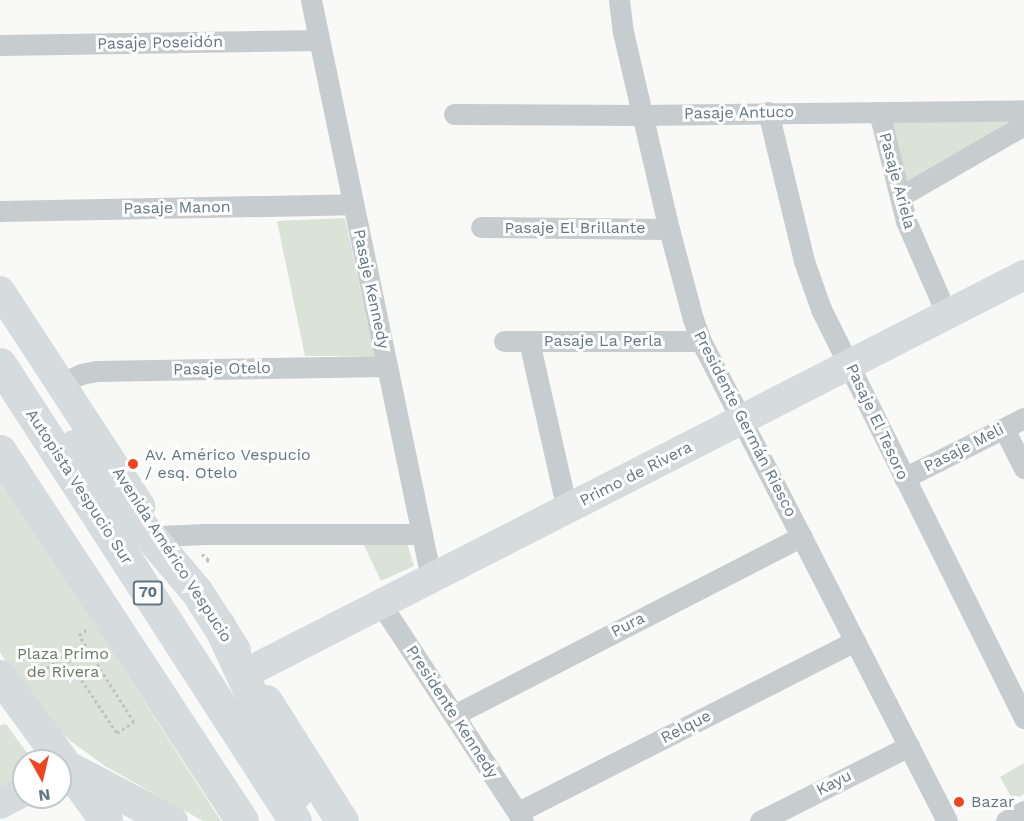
<!DOCTYPE html>
<meta charset="utf-8">
<style>
body{margin:0}
#map{position:relative;width:1024px;height:821px;overflow:hidden;background:#f9f9f7;font-family:"Work Sans",sans-serif}
div>[style]{position:absolute}
.green>*{inset:0;background:#dbe2d7}
.path>*{height:3px;margin-top:-1.5px;transform-origin:0;background:repeating-linear-gradient(90deg,#c0c3c5 0 3px,transparent 0 6px)}
.street>*{height:21px;margin:-10.5px;padding:0 10.5px;transform-origin:10.5px;border-radius:10.5px;background:#c7cccf}
.secondary>*{height:30px;margin:-15px;padding:0 15px;transform-origin:15px;border-radius:15px;background:#d6dbde}
.primary>*{height:33px;margin:-16.5px;padding:0 16.5px;transform-origin:16.5px;border-radius:16.5px;background:#d6dbde}
.highway>*{height:33px;margin:-16.5px;padding:0 16.5px;transform-origin:16.5px;border-radius:16.5px;background:#d6dbde}
.dots>*{width:16px;height:16px;translate:-50% -50%;box-sizing:border-box;border:3px solid #fff;border-radius:50%}
span{translate:-50% -50%;white-space:nowrap;text-align:center;line-height:1.15;-webkit-text-stroke:6px #fff;paint-order:stroke}
.shield-label span{padding:2px 4px;background:#fff;border:2px solid;border-radius:4px;-webkit-text-stroke-width:0}
.shield-label{font-size:15px;color:#627784;font-weight:700}
.street-label{font-size:16px;color:#627784}
.poi-label{font-size:16px;color:#627784}
.left{translate:0 -50%;text-align:left}
.park-label{font-size:16px;color:#687a62}
.north{position:absolute;left:12px;top:749px;width:60px;height:60px;box-sizing:border-box;background:#fff;border:2px solid #c0c9ce;border-radius:50%;rotate:172deg;font-size:16px;font-weight:700;line-height:24px;text-align:center;color:#627784}
.north::after{content:'';display:block;margin:auto;width:21px;height:27px;background:#ef4321;clip-path:polygon(50% 0,100% 100%,50% 72%,0 100%)}
</style>
<div id="map">
<div class="green">
<div style="clip-path:polygon(1024px 116px,906px 185px,887px 121px)"></div>
<div style="clip-path:polygon(345px 218px,375px 356px,305px 356px,277px 221px)"></div>
<div style="clip-path:polygon(0 478px,221px 821px,203px 821px,105px 766px,68px 739px,26px 694px,0 652px)"></div>
<div style="clip-path:polygon(363px 543px,407px 543px,414px 566px,381px 581px)"></div>
<div style="clip-path:polygon(6px 724px,33px 761px,24px 761px,24px 776px,0 790px,0 725px)"></div>
<div style="clip-path:polygon(1024px 763px,1024px 794px,1013px 800px,1000px 777px)"></div>
</div>
<div class="path">
<div style="left:202px;top:554px;width:9px;rotate:41deg"></div>
<div style="left:209px;top:560px;width:4px;rotate:153deg"></div>
<div style="left:32px;top:679px;width:41px;rotate:-36deg"></div>
<div style="left:65px;top:655px;width:94px;rotate:56.3deg"></div>
<div style="left:117px;top:733px;width:20px;rotate:-33deg"></div>
<div style="left:134px;top:722px;width:103px;rotate:-122.3deg"></div>
<div style="left:79px;top:635px;width:11px;rotate:-34deg"></div>
</div>
<div class="street">
<div style="left:311px;top:0;width:590px;rotate:78.27deg"></div>
<div style="left:619px;top:0;width:32px;rotate:83deg"></div>
<div style="left:623px;top:32px;width:202px;rotate:76.9deg"></div>
<div style="left:669px;top:229px;width:93px;rotate:75.1deg"></div>
<div style="left:693px;top:319px;width:23px;rotate:70deg"></div>
<div style="left:701px;top:341px;width:539px;rotate:62.86deg"></div>
<div style="left:0;top:45px;width:319px;rotate:-0.9deg"></div>
<div style="left:768px;top:112px;width:153px;rotate:76.4deg"></div>
<div style="left:804px;top:261px;width:51px;rotate:70.5deg"></div>
<div style="left:821px;top:309px;width:457px;rotate:63.6deg"></div>
<div style="left:879px;top:112px;width:112px;rotate:76.1deg"></div>
<div style="left:906px;top:221px;width:103px;rotate:66.4deg"></div>
<div style="left:454px;top:114px;width:188px;rotate:0.3deg"></div>
<div style="left:642px;top:115px;width:382px;rotate:-0.7deg"></div>
<div style="left:901px;top:196px;width:142px;rotate:-30deg"></div>
<div style="left:0;top:211px;width:353px;rotate:-1.1deg"></div>
<div style="left:481px;top:227px;width:188px;rotate:0.6deg"></div>
<div style="left:504px;top:341px;width:197px"></div>
<div style="left:529px;top:341px;width:172px;rotate:77.3deg"></div>
<div style="left:59px;top:384px;width:24px;rotate:-24deg"></div>
<div style="left:81px;top:374px;width:15px;rotate:-11deg"></div>
<div style="left:96px;top:371px;width:291px;rotate:-1deg"></div>
<div style="left:1004px;top:429px;width:44px;rotate:62.9deg"></div>
<div style="left:904px;top:478px;width:134px;rotate:-26.6deg"></div>
<div style="left:160px;top:536px;width:45px;rotate:-2.5deg"></div>
<div style="left:205px;top:534px;width:217px"></div>
<div style="left:381px;top:604px;width:259px;rotate:56.8deg"></div>
<div style="left:454px;top:715px;width:391px;rotate:-27.2deg"></div>
<div style="left:518px;top:812px;width:378px;rotate:-26.9deg"></div>
<div style="left:760px;top:821px;width:167px;rotate:-26.7deg"></div>
<div style="left:1006px;top:821px;width:21px;rotate:-29deg"></div>
</div>
<div class="secondary">
<div style="left:0;top:291px;width:257px;rotate:56.9deg"></div>
<div style="left:248px;top:672px;width:872px;rotate:-27.09deg"></div>
<div style="left:0;top:804px;width:27px;rotate:-28deg"></div>
</div>
<div class="primary">
<div style="left:197px;top:592px;width:69px;rotate:57.5deg"></div>
<div style="left:0;top:676px;width:180px;rotate:53.8deg"></div>
<div style="left:266px;top:701px;width:142px;rotate:57.7deg"></div>
</div>
<div class="highway">
<div style="left:0;top:364px;width:544px;rotate:57.16deg"></div>
<div style="left:74px;top:446px;width:191px;rotate:49.9deg"></div>
<div style="left:0;top:451px;width:442px;rotate:56.8deg"></div>
<div style="left:219px;top:625px;width:184px;rotate:65deg"></div>
<div style="left:69px;top:768px;width:115px;rotate:27.5deg"></div>
</div>
<div class="dots">
<div style="left:133px;top:464px;background:#ef4321"></div>
<div style="left:959px;top:802px;background:#ef4321"></div>
</div>
<div class="shield-label">
<span style="left:148px;top:593px">70</span>
</div>
<div class="street-label">
<span style="left:160px;top:43px;rotate:-1deg">Pasaje Poseidón</span>
<span style="left:739px;top:113px;rotate:-1deg">Pasaje Antuco</span>
<span style="left:897px;top:181px;rotate:75deg">Pasaje Ariela</span>
<span style="left:177px;top:208px;rotate:-1deg">Pasaje Manon</span>
<span style="left:575px;top:228px">Pasaje El Brillante</span>
<span style="left:371px;top:289px;rotate:78deg">Pasaje Kennedy</span>
<span style="left:603px;top:341px">Pasaje La Perla</span>
<span style="left:222px;top:369px;rotate:-1deg">Pasaje Otelo</span>
<span style="left:877px;top:422px;rotate:65deg">Pasaje El Tesoro</span>
<span style="left:745px;top:424px;rotate:63deg">Presidente Germán Riesco</span>
<span style="left:964px;top:448px;rotate:-27deg">Pasaje Meli</span>
<span style="left:636px;top:474px;rotate:-27deg">Primo de Rivera</span>
<span style="left:79px;top:487px;rotate:57deg">Autopista Vespucio Sur</span>
<span style="left:172px;top:555px;rotate:57deg">Avenida Américo Vespucio</span>
<span style="left:628px;top:625px;rotate:-27deg">Pura</span>
<span style="left:452px;top:712px;rotate:57deg">Presidente Kennedy</span>
<span style="left:686px;top:727px;rotate:-27deg">Relque</span>
<span style="left:834px;top:783px;rotate:-27deg">Kayu</span>
</div>
<div class="poi-label">
<span class="left" style="left:145px;top:464px">Av. Américo Vespucio<br>/ esq. Otelo</span>
<span class="left" style="left:971px;top:802px">Bazar</span>
</div>
<div class="park-label">
<span style="left:63px;top:663px">Plaza Primo<br>de Rivera</span>
</div>
<div class="north">N</div>
</div>
